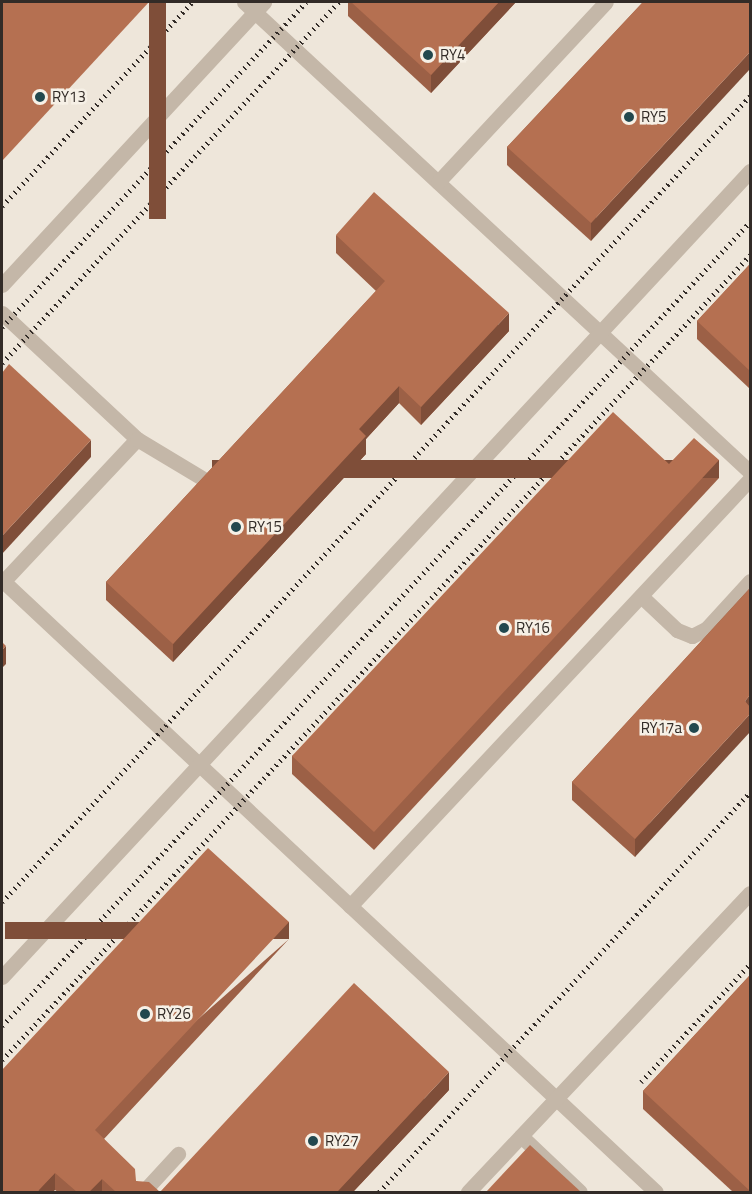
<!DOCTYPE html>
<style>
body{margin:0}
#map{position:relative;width:752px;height:1194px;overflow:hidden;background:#eee6da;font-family:"Titillium Web",sans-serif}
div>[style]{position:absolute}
.service>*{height:15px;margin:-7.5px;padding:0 7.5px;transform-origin:7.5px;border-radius:7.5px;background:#c4b7a8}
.rail>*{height:4.5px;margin-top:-2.25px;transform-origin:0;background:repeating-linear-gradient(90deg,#322b27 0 1.5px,transparent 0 6px)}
.wall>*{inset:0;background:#9c6046}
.shaded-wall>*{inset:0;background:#7f4e39;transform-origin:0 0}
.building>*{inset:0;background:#b57051}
.dots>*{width:16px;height:16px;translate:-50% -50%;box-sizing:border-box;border:3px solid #f6f0e6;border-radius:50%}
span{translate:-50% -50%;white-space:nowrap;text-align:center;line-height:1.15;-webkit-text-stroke:5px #f6f0e6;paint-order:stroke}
.poi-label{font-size:15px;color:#322b27}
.left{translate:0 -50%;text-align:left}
.right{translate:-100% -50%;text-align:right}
.frame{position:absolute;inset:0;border:3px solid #322b27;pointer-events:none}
</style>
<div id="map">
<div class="service">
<div style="left:244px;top:2px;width:691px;rotate:42.89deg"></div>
<div style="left:438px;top:182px;width:246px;rotate:-47deg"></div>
<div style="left:2px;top:285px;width:386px;rotate:-47.2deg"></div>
<div style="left:2px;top:313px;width:185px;rotate:43deg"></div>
<div style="left:137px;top:439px;width:197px;rotate:133.2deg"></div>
<div style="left:137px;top:439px;width:76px;rotate:31deg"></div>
<div style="left:3px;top:581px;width:894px;rotate:43.1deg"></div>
<div style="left:641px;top:596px;width:50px;rotate:43.4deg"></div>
<div style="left:677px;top:630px;width:16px;rotate:22deg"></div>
<div style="left:692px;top:636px;width:16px;rotate:-27deg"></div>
<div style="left:706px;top:629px;width:65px;rotate:-47.5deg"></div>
<div style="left:350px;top:906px;width:585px;rotate:-46.87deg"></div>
<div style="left:2px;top:977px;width:1100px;rotate:-47.14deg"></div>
<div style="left:521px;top:1136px;width:81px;rotate:43.5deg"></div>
<div style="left:143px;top:1192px;width:52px;rotate:-47.4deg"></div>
<div style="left:468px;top:1192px;width:411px;rotate:-46.7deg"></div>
</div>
<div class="rail">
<div style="left:2px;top:206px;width:279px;rotate:-47deg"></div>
<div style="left:2px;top:327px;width:445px;rotate:-46.9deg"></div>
<div style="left:2px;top:363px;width:494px;rotate:-47deg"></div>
<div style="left:2px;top:902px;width:1100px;rotate:-47.14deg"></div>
<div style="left:2px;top:1026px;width:1098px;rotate:-47.07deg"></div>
<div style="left:2px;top:1060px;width:1099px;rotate:-47.1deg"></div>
<div style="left:641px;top:1082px;width:161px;rotate:-47.3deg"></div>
<div style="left:379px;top:1192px;width:546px;rotate:-47.15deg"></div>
</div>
<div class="wall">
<div style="clip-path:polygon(348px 2px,516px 2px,431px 93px,348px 16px)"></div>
<div style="clip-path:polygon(643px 2px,591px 241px,507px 165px,507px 147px)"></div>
<div style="clip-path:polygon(336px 235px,509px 331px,421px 425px,399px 403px,366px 439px,366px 454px,173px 662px,106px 600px,106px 582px,376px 291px,336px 253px)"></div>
<div style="clip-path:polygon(750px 264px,750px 389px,697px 339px,697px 321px)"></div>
<div style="clip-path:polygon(669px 464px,719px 478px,374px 850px,292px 774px,292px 756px)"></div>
<div style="clip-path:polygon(750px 588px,635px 857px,572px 800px,572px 782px)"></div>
<div style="clip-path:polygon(289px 939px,104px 1139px,136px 1181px,160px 1192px,449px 1090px,353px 1192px,58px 1192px,55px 1190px,2px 1192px)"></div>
<div style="clip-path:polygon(750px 975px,750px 1192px,733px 1192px,643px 1109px,643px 1091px)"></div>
</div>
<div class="shaded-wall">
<div style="left:149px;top:2px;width:17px;height:217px"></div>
<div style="clip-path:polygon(499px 2px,516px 2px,431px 93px,431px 75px)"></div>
<div style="clip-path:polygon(750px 52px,750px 69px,591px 241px,591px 223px)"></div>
<div style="clip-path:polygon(509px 313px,509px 331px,421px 425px,421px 407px)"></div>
<div style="clip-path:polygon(399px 386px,399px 403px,366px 439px,366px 454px,173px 662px,173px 644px,359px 429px)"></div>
<div style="clip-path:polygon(91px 440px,91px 457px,2px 554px,2px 536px)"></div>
<div style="left:719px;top:460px;width:18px;height:507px;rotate:90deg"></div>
<div style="clip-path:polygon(6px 646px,6px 664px,2px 668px,2px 650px)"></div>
<div style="clip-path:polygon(750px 695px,750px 713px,745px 701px)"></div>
<div style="clip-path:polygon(750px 714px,750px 732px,635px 857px,635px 839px)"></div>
<div style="left:289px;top:922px;width:17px;height:284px;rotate:90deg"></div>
<div style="clip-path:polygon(449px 1072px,449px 1090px,353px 1192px,337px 1192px)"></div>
<div style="clip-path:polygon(55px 1173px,55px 1190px,53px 1192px,37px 1192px)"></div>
<div style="clip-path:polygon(102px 1179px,102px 1192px,89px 1192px)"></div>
</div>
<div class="building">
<div style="clip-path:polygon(2px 2px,149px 2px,2px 161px)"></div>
<div style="clip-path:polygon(351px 2px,499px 2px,431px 75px)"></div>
<div style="clip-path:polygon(643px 2px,750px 2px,750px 52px,591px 223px,507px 147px)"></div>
<div style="clip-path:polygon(374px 192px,509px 313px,421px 407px,399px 386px,359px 429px,366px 436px,173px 644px,106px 582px,385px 281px,336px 235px)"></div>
<div style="clip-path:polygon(750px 264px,750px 371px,697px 321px)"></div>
<div style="clip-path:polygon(9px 364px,91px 440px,2px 536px,2px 373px)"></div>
<div style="clip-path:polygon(613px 412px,669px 464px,694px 438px,719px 460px,374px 832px,292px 756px)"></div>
<div style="clip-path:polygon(750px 588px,750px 695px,745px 701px,750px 707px,750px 714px,635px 839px,572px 782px)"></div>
<div style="clip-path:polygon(2px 642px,6px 646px,2px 650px)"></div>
<div style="clip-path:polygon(208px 848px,289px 922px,95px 1130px,135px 1169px,136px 1181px,149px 1182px,160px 1192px,354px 983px,449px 1072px,337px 1192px,116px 1192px,102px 1179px,89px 1192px,77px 1192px,55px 1173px,37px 1192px,2px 1192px,2px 1070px)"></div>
<div style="clip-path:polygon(750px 975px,750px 1191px,643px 1091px)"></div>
<div style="clip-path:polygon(530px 1145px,581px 1192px,486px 1192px)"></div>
</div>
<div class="dots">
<div style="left:428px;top:55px;background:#22484e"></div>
<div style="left:40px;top:97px;background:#22484e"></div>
<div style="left:629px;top:117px;background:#22484e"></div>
<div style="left:236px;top:527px;background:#22484e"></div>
<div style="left:504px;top:628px;background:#22484e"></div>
<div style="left:694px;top:728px;background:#22484e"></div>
<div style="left:145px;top:1014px;background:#22484e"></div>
<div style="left:313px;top:1141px;background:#22484e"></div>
</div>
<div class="poi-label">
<span class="left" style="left:440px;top:55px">RY4</span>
<span class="left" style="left:52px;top:97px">RY13</span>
<span class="left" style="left:641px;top:117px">RY5</span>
<span class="left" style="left:248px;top:527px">RY15</span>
<span class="left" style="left:516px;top:628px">RY16</span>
<span class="right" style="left:682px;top:728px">RY17a</span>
<span class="left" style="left:157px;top:1014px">RY26</span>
<span class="left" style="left:325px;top:1141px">RY27</span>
</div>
<div class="frame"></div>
</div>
